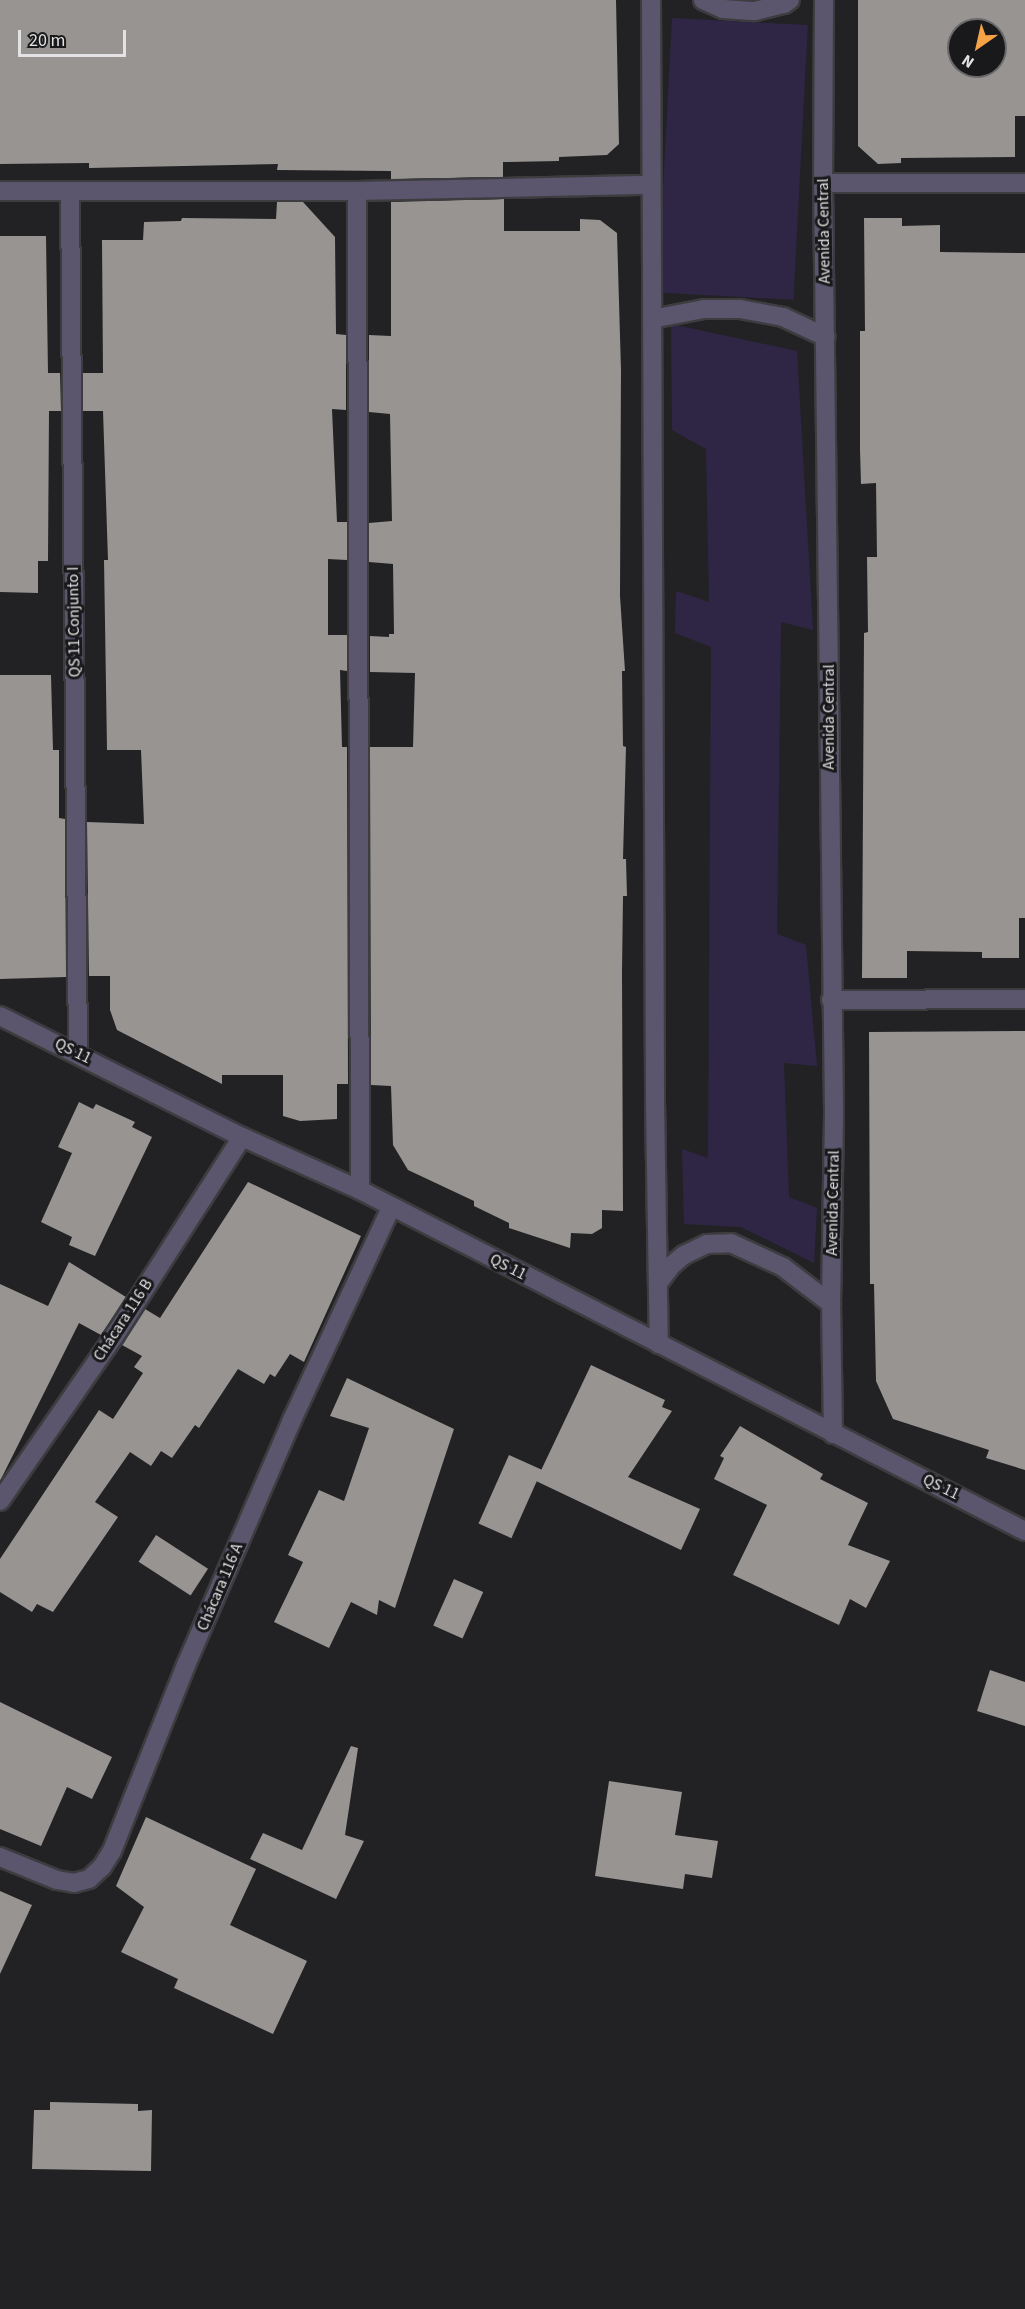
<!DOCTYPE html>
<meta charset="utf-8">
<style>
body{margin:0}
#map{position:relative;width:1025px;height:2309px;overflow:hidden;background:#222225;font-family:"Source Sans 3",sans-serif}
div>[style]{position:absolute}
.green>*{inset:0;background:#2f2646;transform-origin:0 0}
.building>*{inset:0;background:#979491;transform-origin:0 0}
.roads{filter:drop-shadow(2px 0 #3d3d40) drop-shadow(-2px 0 #3d3d40) drop-shadow(0 2px #3d3d40) drop-shadow(0 -2px #3d3d40)}
.minor>*{height:18px;margin:-9px;padding:0 9px;transform-origin:9px;border-radius:9px;background:#5b566d}
span{translate:-50% -50%;white-space:nowrap;text-align:center;line-height:1.15;-webkit-text-stroke:6px #19191b;paint-order:stroke}
.street-label{font-size:16px;color:#e3e3e5}
.north{position:absolute;left:947px;top:18px;width:60px;height:60px;box-sizing:border-box;background:#19191b;border:2px solid #6a6a6c;border-radius:50%;rotate:214deg;font-size:16px;font-weight:700;line-height:24px;text-align:center;color:#e3e3e5}
.north::after{content:'';display:block;margin:auto;width:21px;height:27px;background:#f5a346;clip-path:polygon(50% 0,100% 100%,50% 72%,0 100%)}
.scale{position:absolute;left:18px;top:30px;width:108px;height:27px;box-sizing:border-box;border:3px solid #e3e3e5;border-top:0;padding-left:8px;font-size:18px;line-height:21px;white-space:nowrap;color:#e3e3e5;-webkit-text-stroke:4px #19191b;paint-order:stroke}
</style>
<div id="map">
<div class="green">
<div style="left:672px;top:18px;width:136px;height:275px;rotate:3deg"></div>
<div style="clip-path:polygon(671px 324px,797px 351px,813px 630px,781px 622px,777px 934px,806px 945px,817px 1066px,784px 1063px,789px 1197px,817px 1208px,814px 1263px,741px 1227px,684px 1224px,682px 1149px,708px 1158px,711px 647px,675px 633px,676px 591px,709px 602px,706px 449px,672px 430px)"></div>
</div>
<div class="building">
<div style="clip-path:polygon(0 0,616px 0,619px 144px,607px 155px,559px 157px,559px 161px,503px 162px,503px 177px,391px 179px,391px 171px,277px 170px,278px 164px,89px 168px,89px 163px,0 164px)"></div>
<div style="clip-path:polygon(evenodd,858px 0,1025px 0,1025px 116px,1015px 116px,1015px 157px,901px 158px,901px 163px,878px 164px,858px 146px,858px 0,959px 30px,995px 30px,995px 66px,959px 66px,959px 30px)"></div>
<div style="clip-path:polygon(504px 199px,504px 231px,580px 231px,580px 219px,600px 220px,617px 233px,621px 370px,620px 596px,625px 671px,622px 671px,623px 746px,626px 747px,623px 859px,626px 859px,627px 896px,623px 896px,622px 972px,623px 1211px,602px 1210px,602px 1228px,592px 1234px,571px 1233px,570px 1248px,509px 1228px,509px 1223px,474px 1206px,474px 1201px,408px 1170px,393px 1145px,391px 1086px,371px 1085px,370px 747px,413px 747px,415px 673px,370px 672px,370px 636px,389px 637px,389px 634px,394px 634px,393px 564px,369px 562px,369px 523px,392px 521px,390px 414px,369px 412px,369px 335px,391px 336px,391px 202px)"></div>
<div style="clip-path:polygon(277px 202px,303px 202px,335px 237px,336px 334px,346px 335px,346px 410px,332px 409px,337px 522px,347px 522px,347px 560px,328px 559px,328px 635px,347px 635px,347px 671px,340px 670px,342px 747px,347px 747px,348px 1084px,337px 1084px,337px 1119px,300px 1121px,283px 1116px,283px 1075px,222px 1075px,222px 1084px,117px 1030px,110px 1010px,110px 976px,89px 976px,87px 822px,144px 824px,141px 750px,107px 750px,104px 560px,108px 560px,103px 411px,83px 411px,83px 373px,103px 373px,102px 240px,143px 240px,144px 222px,181px 221px,182px 218px,276px 219px)"></div>
<div style="clip-path:polygon(864px 218px,902px 218px,902px 226px,940px 225px,940px 252px,1025px 253px,1025px 918px,1019px 918px,1019px 958px,982px 958px,982px 952px,907px 951px,907px 978px,862px 978px,864px 633px,868px 632px,867px 557px,877px 557px,876px 483px,861px 484px,860px 450px,860px 331px,865px 331px)"></div>
<div style="clip-path:polygon(0 236px,46px 236px,48px 373px,60px 373px,61px 411px,49px 411px,48px 561px,38px 561px,38px 593px,0 592px)"></div>
<div style="clip-path:polygon(0 675px,51px 675px,53px 750px,59px 750px,59px 818px,65px 819px,66px 977px,0 979px)"></div>
<div style="clip-path:polygon(1025px 1031px,1025px 1470px,986px 1458px,989px 1450px,893px 1419px,876px 1381px,874px 1284px,870px 1284px,869px 1032px)"></div>
<div style="clip-path:polygon(79px 1102px,93px 1109px,96px 1104px,135px 1122px,132px 1127px,152px 1137px,95px 1256px,69px 1245px,72px 1237px,41px 1222px,72px 1153px,58px 1147px)"></div>
<div style="clip-path:polygon(248px 1182px,361px 1236px,304px 1362px,290px 1354px,275px 1377px,270px 1374px,264px 1384px,238px 1369px,199px 1428px,195px 1425px,172px 1458px,161px 1451px,151px 1466px,130px 1452px,95px 1502px,118px 1517px,53px 1612px,37px 1604px,32px 1612px,0 1592px,0 1559px,99px 1410px,113px 1419px,143px 1373px,134px 1367px,142px 1356px,122px 1345px,145px 1309px,160px 1318px)"></div>
<div style="clip-path:polygon(69px 1262px,126px 1297px,101px 1335px,79px 1323px,0 1481px,0 1284px,48px 1306px)"></div>
<div style="clip-path:polygon(591px 1365px,665px 1400px,662px 1407px,672px 1411px,628px 1477px,700px 1509px,681px 1550px,536px 1481px)"></div>
<div style="clip-path:polygon(347px 1378px,454px 1429px,395px 1608px,379px 1600px,377px 1615px,351px 1602px,329px 1648px,274px 1622px,303px 1562px,288px 1555px,319px 1490px,344px 1501px,369px 1428px,330px 1416px)"></div>
<div style="clip-path:polygon(740px 1426px,823px 1474px,820px 1479px,868px 1503px,848px 1545px,890px 1561px,866px 1608px,850px 1599px,839px 1625px,733px 1575px,767px 1505px,714px 1479px,724px 1458px,720px 1456px)"></div>
<div style="left:509px;top:1455px;width:36px;height:75px;rotate:24deg"></div>
<div style="left:156px;top:1535px;width:62px;height:32px;rotate:33deg"></div>
<div style="left:454px;top:1579px;width:32px;height:51px;rotate:24deg"></div>
<div style="clip-path:polygon(990px 1670px,1025px 1682px,1025px 1726px,977px 1711px)"></div>
<div style="clip-path:polygon(0 1702px,112px 1757px,92px 1799px,67px 1787px,41px 1846px,0 1829px)"></div>
<div style="clip-path:polygon(351px 1746px,358px 1748px,345px 1835px,364px 1841px,336px 1899px,250px 1859px,263px 1833px,302px 1850px)"></div>
<div style="clip-path:polygon(609px 1781px,682px 1792px,675px 1835px,718px 1841px,712px 1878px,685px 1874px,683px 1889px,595px 1876px)"></div>
<div style="clip-path:polygon(146px 1817px,256px 1869px,230px 1925px,307px 1961px,273px 2034px,174px 1988px,178px 1979px,121px 1952px,144px 1907px,116px 1886px)"></div>
<div style="clip-path:polygon(0 1891px,32px 1905px,0 1974px)"></div>
<div style="clip-path:polygon(50px 2102px,138px 2104px,138px 2111px,152px 2110px,151px 2171px,32px 2169px,34px 2110px,50px 2110px)"></div>
</div>
<div class="roads">
<div class="minor">
<div style="left:651px;top:0;width:1102px;rotate:89.79deg"></div>
<div style="left:655px;top:1102px;width:242px;rotate:89.1deg"></div>
<div style="left:703px;top:0;width:22px;rotate:24deg"></div>
<div style="left:723px;top:9px;width:32px;rotate:4deg"></div>
<div style="left:755px;top:11px;width:30px;rotate:-14deg"></div>
<div style="left:784px;top:4px;width:7px;rotate:-34deg"></div>
<div style="left:824px;top:0;width:183px;rotate:90.3deg"></div>
<div style="left:823px;top:183px;width:932px;rotate:89.32deg"></div>
<div style="left:834px;top:1115px;width:189px;rotate:90.9deg"></div>
<div style="left:831px;top:1304px;width:130px;rotate:89.1deg"></div>
<div style="left:823px;top:183px;width:202px"></div>
<div style="left:0;top:191px;width:357px"></div>
<div style="left:357px;top:191px;width:294px;rotate:-1.2deg"></div>
<div style="left:357px;top:191px;width:999px;rotate:89.83deg"></div>
<div style="left:70px;top:192px;width:861px;rotate:89.47deg"></div>
<div style="left:652px;top:319px;width:53px;rotate:-10.9deg"></div>
<div style="left:704px;top:309px;width:36px"></div>
<div style="left:740px;top:309px;width:44px;rotate:10.5deg"></div>
<div style="left:783px;top:317px;width:47px;rotate:24.9deg"></div>
<div style="left:831px;top:1000px;width:194px;rotate:-0.3deg"></div>
<div style="left:0;top:1016px;width:271px;rotate:26.6deg"></div>
<div style="left:242px;top:1137px;width:129px;rotate:24.2deg"></div>
<div style="left:360px;top:1190px;width:747px;rotate:27.15deg"></div>
<div style="left:659px;top:1282px;width:21px;rotate:-53deg"></div>
<div style="left:672px;top:1265px;width:16px;rotate:-40deg"></div>
<div style="left:684px;top:1255px;width:25px;rotate:-26deg"></div>
<div style="left:707px;top:1244px;width:24px;rotate:-2deg"></div>
<div style="left:731px;top:1243px;width:57px;rotate:24.8deg"></div>
<div style="left:783px;top:1267px;width:61px;rotate:37.6deg"></div>
<div style="left:0;top:1501px;width:202px;rotate:-55.3deg"></div>
<div style="left:115px;top:1335px;width:235px;rotate:-57.3deg"></div>
<div style="left:0;top:1857px;width:61px;rotate:22deg"></div>
<div style="left:57px;top:1880px;width:17px;rotate:10deg"></div>
<div style="left:74px;top:1883px;width:16px;rotate:-15deg"></div>
<div style="left:89px;top:1879px;width:18px;rotate:-43deg"></div>
<div style="left:102px;top:1867px;width:19px;rotate:-58deg"></div>
<div style="left:112px;top:1851px;width:200px;rotate:-68.3deg"></div>
<div style="left:186px;top:1665px;width:267px;rotate:-66.6deg"></div>
<div style="left:292px;top:1420px;width:234px;rotate:-65deg"></div>
</div>
</div>
<div class="street-label">
<span style="left:824px;top:231px;rotate:-91deg">Avenida Central</span>
<span style="left:74px;top:622px;rotate:-91deg">QS 11 Conjunto I</span>
<span style="left:829px;top:717px;rotate:-90deg">Avenida Central</span>
<span style="left:73px;top:1051px;rotate:26deg">QS 11</span>
<span style="left:833px;top:1203px;rotate:-89deg">Avenida Central</span>
<span style="left:508px;top:1267px;rotate:27deg">QS 11</span>
<span style="left:123px;top:1320px;rotate:-57deg">Chácara 116 B</span>
<span style="left:941px;top:1487px;rotate:26deg">QS 11</span>
<span style="left:220px;top:1587px;rotate:-67deg">Chácara 116 A</span>
</div>
<div class="north">N</div>
<div class="scale">20 m</div>
</div>
